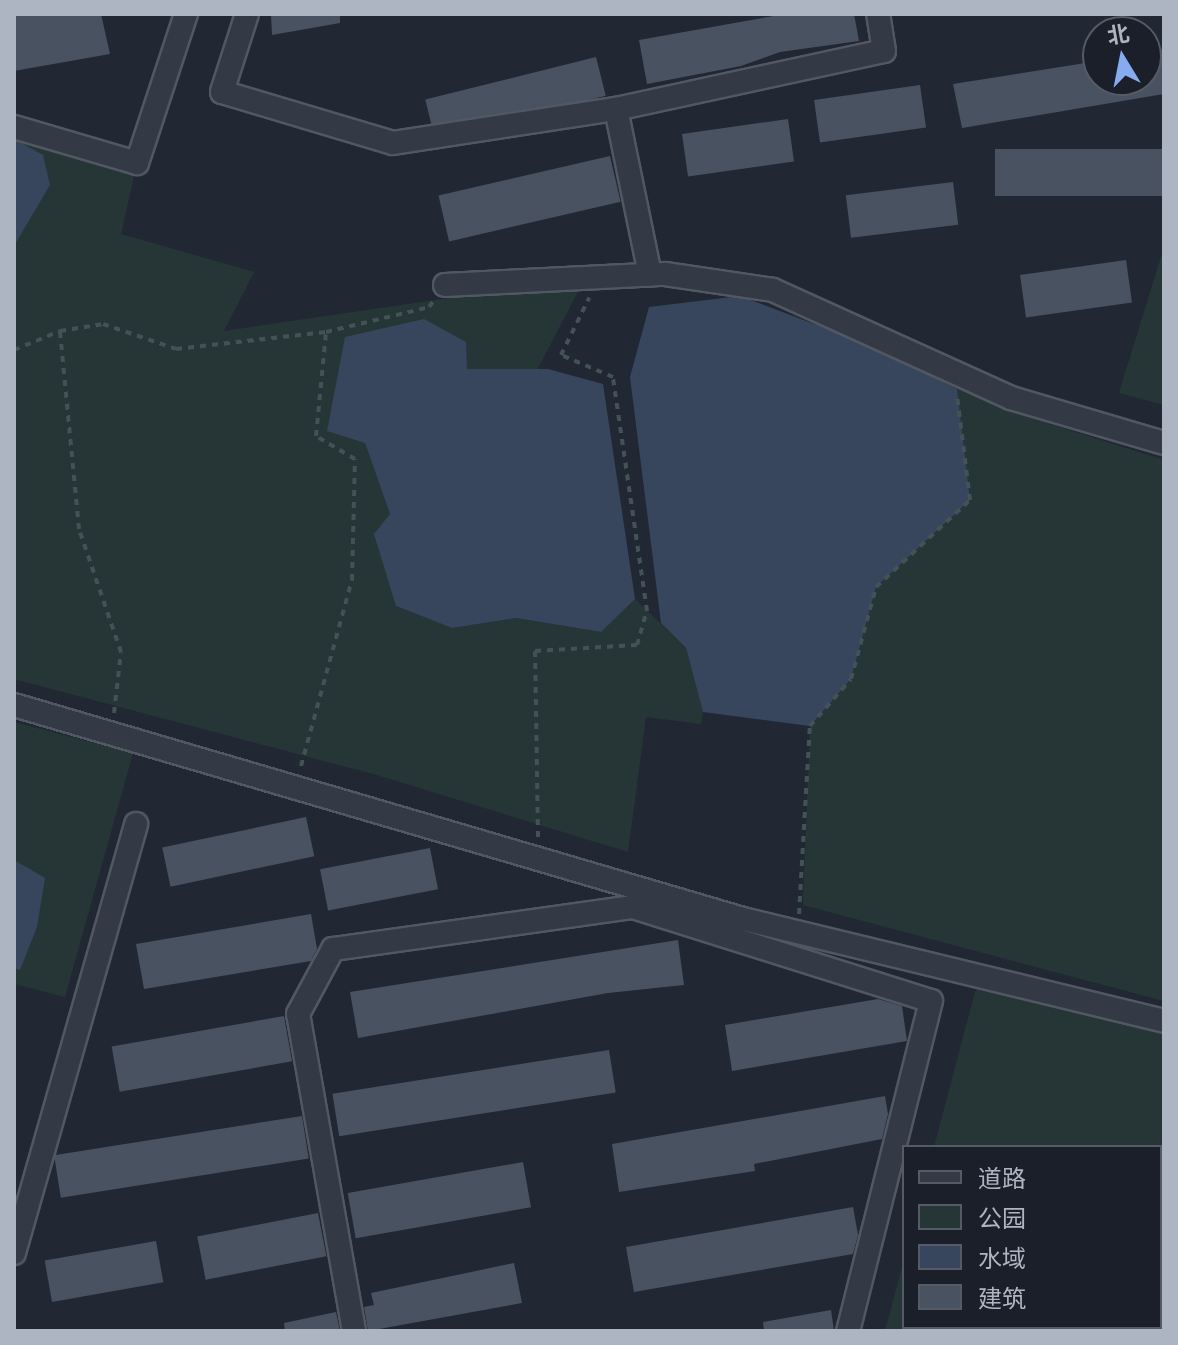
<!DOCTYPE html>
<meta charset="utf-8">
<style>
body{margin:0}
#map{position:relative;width:1178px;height:1345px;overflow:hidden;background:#212834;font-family:Jost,"Noto Sans SC",sans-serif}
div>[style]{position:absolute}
.green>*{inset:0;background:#263637}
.water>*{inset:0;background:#37465c}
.building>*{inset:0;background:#495260;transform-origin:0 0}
.path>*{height:4px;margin-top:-2px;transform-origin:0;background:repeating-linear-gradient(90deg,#425255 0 6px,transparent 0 12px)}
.roads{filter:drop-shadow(2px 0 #515863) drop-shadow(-2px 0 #515863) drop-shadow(0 2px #515863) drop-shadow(0 -2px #515863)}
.minor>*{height:22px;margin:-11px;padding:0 11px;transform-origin:11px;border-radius:11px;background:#343a45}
span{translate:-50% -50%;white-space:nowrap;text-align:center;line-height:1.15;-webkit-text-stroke:7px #1a1f29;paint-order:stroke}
.frame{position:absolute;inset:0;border:16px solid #aeb5c2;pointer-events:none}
.legend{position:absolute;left:902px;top:1145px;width:260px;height:184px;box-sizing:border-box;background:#1a1f29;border:2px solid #555b66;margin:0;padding:10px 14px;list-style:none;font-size:24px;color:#aeb5c2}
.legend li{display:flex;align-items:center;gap:16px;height:40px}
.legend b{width:40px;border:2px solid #555b66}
.north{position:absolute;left:1082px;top:16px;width:80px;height:80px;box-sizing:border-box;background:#1a1f29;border:2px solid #555b66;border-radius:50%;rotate:350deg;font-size:22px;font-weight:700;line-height:32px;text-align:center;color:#aeb5c2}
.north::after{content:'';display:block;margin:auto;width:28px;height:36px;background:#87abee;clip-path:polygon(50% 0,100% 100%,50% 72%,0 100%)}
</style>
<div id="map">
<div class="green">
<div style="clip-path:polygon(14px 130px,137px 163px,121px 234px,254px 272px,224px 331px,449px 298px,581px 286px,537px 370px,467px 369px,365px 443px,390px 514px,396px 606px,452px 628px,516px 618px,600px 632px,635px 599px,686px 648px,703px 712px,701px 724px,646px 717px,628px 852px,377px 775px,14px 679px)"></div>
<div style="clip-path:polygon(1164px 247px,1164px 405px,1119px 393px)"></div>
<div style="clip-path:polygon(957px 389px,1009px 411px,1164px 460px,1164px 1001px,803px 905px,810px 726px,851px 679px,876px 587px,969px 500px)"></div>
<div style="clip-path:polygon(14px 722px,133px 753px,65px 997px,14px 984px)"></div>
<div style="clip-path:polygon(985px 978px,1164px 1021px,1164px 1331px,885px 1331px,904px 1260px,904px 1327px,1160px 1327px,1160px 1147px,934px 1147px,975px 992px)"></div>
</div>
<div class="water">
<div style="clip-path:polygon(14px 139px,43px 155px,50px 185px,14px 246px)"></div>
<div style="clip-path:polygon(740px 296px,859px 341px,957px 389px,970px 500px,876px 587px,851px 679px,810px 726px,703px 712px,686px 648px,661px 623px,630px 377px,649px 307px)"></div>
<div style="clip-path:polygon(424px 319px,466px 342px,467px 369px,548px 369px,603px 384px,635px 599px,601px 632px,516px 618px,452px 628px,396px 606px,374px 534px,390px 514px,365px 443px,327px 431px,345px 337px)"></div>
<div style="clip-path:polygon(14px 860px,45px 878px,37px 927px,20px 970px,14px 968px)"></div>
</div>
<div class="building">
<div style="clip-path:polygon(14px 14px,101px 14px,110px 54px,14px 71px)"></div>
<div style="clip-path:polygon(271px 14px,340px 14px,340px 23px,272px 35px)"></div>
<div style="clip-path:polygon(785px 14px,854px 14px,859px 41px,780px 52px,741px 66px,647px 84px,639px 40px)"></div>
<div style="clip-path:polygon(1164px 49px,1164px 94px,962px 128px,953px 84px,1098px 61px,1098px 80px,1146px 80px,1146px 52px)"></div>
<div style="left:596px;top:57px;width:40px;height:176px;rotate:76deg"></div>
<div style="left:920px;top:85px;width:43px;height:107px;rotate:82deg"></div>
<div style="left:788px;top:119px;width:43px;height:107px;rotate:82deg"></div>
<div style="left:1164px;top:149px;width:47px;height:169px;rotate:90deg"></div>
<div style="left:610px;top:156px;width:47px;height:176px;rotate:77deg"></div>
<div style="left:953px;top:182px;width:43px;height:108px;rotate:83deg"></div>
<div style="left:1126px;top:260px;width:43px;height:107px;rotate:82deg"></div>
<div style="left:306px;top:817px;width:40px;height:147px;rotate:78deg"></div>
<div style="left:430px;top:848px;width:42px;height:112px;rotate:79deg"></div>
<div style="clip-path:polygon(311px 914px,317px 949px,311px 961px,144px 989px,136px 944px)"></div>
<div style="clip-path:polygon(678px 940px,684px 985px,608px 993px,358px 1038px,350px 992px)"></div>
<div style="clip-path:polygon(878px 999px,902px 1006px,907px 1041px,732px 1071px,725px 1025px)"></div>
<div style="left:284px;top:1016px;width:46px;height:175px;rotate:80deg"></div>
<div style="left:609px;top:1050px;width:43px;height:280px;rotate:81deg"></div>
<div style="clip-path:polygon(885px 1096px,888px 1114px,882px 1139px,754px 1164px,755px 1171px,619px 1192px,612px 1144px)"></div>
<div style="left:302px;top:1116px;width:43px;height:251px;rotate:81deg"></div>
<div style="left:523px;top:1162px;width:46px;height:178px;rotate:80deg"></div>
<div style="clip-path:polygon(853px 1207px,858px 1235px,853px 1254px,634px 1292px,626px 1247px)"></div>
<div style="left:318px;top:1213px;width:44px;height:123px;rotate:79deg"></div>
<div style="left:156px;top:1241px;width:42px;height:113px;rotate:80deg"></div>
<div style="clip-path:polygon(514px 1263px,522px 1303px,368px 1331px,364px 1307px,374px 1305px,371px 1293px)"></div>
<div style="clip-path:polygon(831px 1310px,834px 1331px,764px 1331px,763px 1322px)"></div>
<div style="clip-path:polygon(336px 1312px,340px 1331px,285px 1331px,284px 1323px)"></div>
</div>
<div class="path">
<div style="left:14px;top:350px;width:50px;rotate:-22.4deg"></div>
<div style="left:114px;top:713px;width:61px;rotate:-83.5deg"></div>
<div style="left:121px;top:652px;width:130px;rotate:-108.9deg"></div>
<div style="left:79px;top:529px;width:199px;rotate:-95.5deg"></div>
<div style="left:60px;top:331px;width:44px;rotate:-9.2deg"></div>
<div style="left:103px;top:324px;width:77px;rotate:18.9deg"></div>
<div style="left:176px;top:349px;width:151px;rotate:-6.5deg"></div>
<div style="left:301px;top:766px;width:193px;rotate:-74.7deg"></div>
<div style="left:352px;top:580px;width:121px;rotate:-88.6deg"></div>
<div style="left:355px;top:459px;width:45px;rotate:-149.5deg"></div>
<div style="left:316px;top:436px;width:104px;rotate:-84.5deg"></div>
<div style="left:326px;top:332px;width:106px;rotate:-13.6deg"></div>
<div style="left:429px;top:307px;width:9px;rotate:-54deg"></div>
<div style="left:538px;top:837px;width:186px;rotate:-90.9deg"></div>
<div style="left:535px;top:651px;width:102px;rotate:-3.4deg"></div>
<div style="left:637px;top:645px;width:35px;rotate:-74deg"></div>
<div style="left:647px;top:611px;width:236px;rotate:-98.3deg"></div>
<div style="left:613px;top:377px;width:56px;rotate:-157.1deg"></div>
<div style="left:561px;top:355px;width:64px;rotate:-63.8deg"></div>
<div style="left:799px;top:914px;width:188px;rotate:-86.7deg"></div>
<div style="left:810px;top:726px;width:62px;rotate:-48.9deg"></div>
<div style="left:851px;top:679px;width:95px;rotate:-74.8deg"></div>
<div style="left:876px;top:587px;width:128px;rotate:-42.8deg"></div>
<div style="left:970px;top:500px;width:106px;rotate:-97.1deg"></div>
</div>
<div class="roads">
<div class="minor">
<div style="left:247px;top:14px;width:82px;rotate:107.8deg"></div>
<div style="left:222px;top:92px;width:178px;rotate:16.6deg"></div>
<div style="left:393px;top:143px;width:226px;rotate:-8.7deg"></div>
<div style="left:616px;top:109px;width:169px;rotate:78.4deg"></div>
<div style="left:616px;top:109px;width:274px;rotate:-12.2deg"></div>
<div style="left:884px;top:51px;width:37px;rotate:-99deg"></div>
<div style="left:14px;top:127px;width:128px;rotate:16.3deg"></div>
<div style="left:137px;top:163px;width:157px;rotate:-71.8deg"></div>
<div style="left:445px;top:285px;width:220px;rotate:-2.9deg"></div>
<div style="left:665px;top:274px;width:109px;rotate:8.4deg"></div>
<div style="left:773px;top:290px;width:261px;rotate:24.4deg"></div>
<div style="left:1011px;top:398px;width:159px;rotate:16.4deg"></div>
<div style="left:14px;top:705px;width:760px;rotate:16.36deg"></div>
<div style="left:743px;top:919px;width:433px;rotate:13.6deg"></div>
<div style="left:14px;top:1253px;width:446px;rotate:-74.1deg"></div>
<div style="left:354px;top:1331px;width:322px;rotate:-100deg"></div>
<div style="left:298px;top:1014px;width:74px;rotate:-61.7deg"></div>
<div style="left:333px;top:949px;width:303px;rotate:-8deg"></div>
<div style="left:633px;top:907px;width:312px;rotate:17.5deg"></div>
<div style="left:931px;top:1001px;width:340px;rotate:104.1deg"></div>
</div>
</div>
<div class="frame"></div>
<ul class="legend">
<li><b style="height:10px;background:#343a45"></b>道路</li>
<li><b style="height:22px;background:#263637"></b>公园</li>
<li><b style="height:22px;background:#37465c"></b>水域</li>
<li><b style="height:22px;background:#495260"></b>建筑</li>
</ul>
<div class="north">北</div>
</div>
